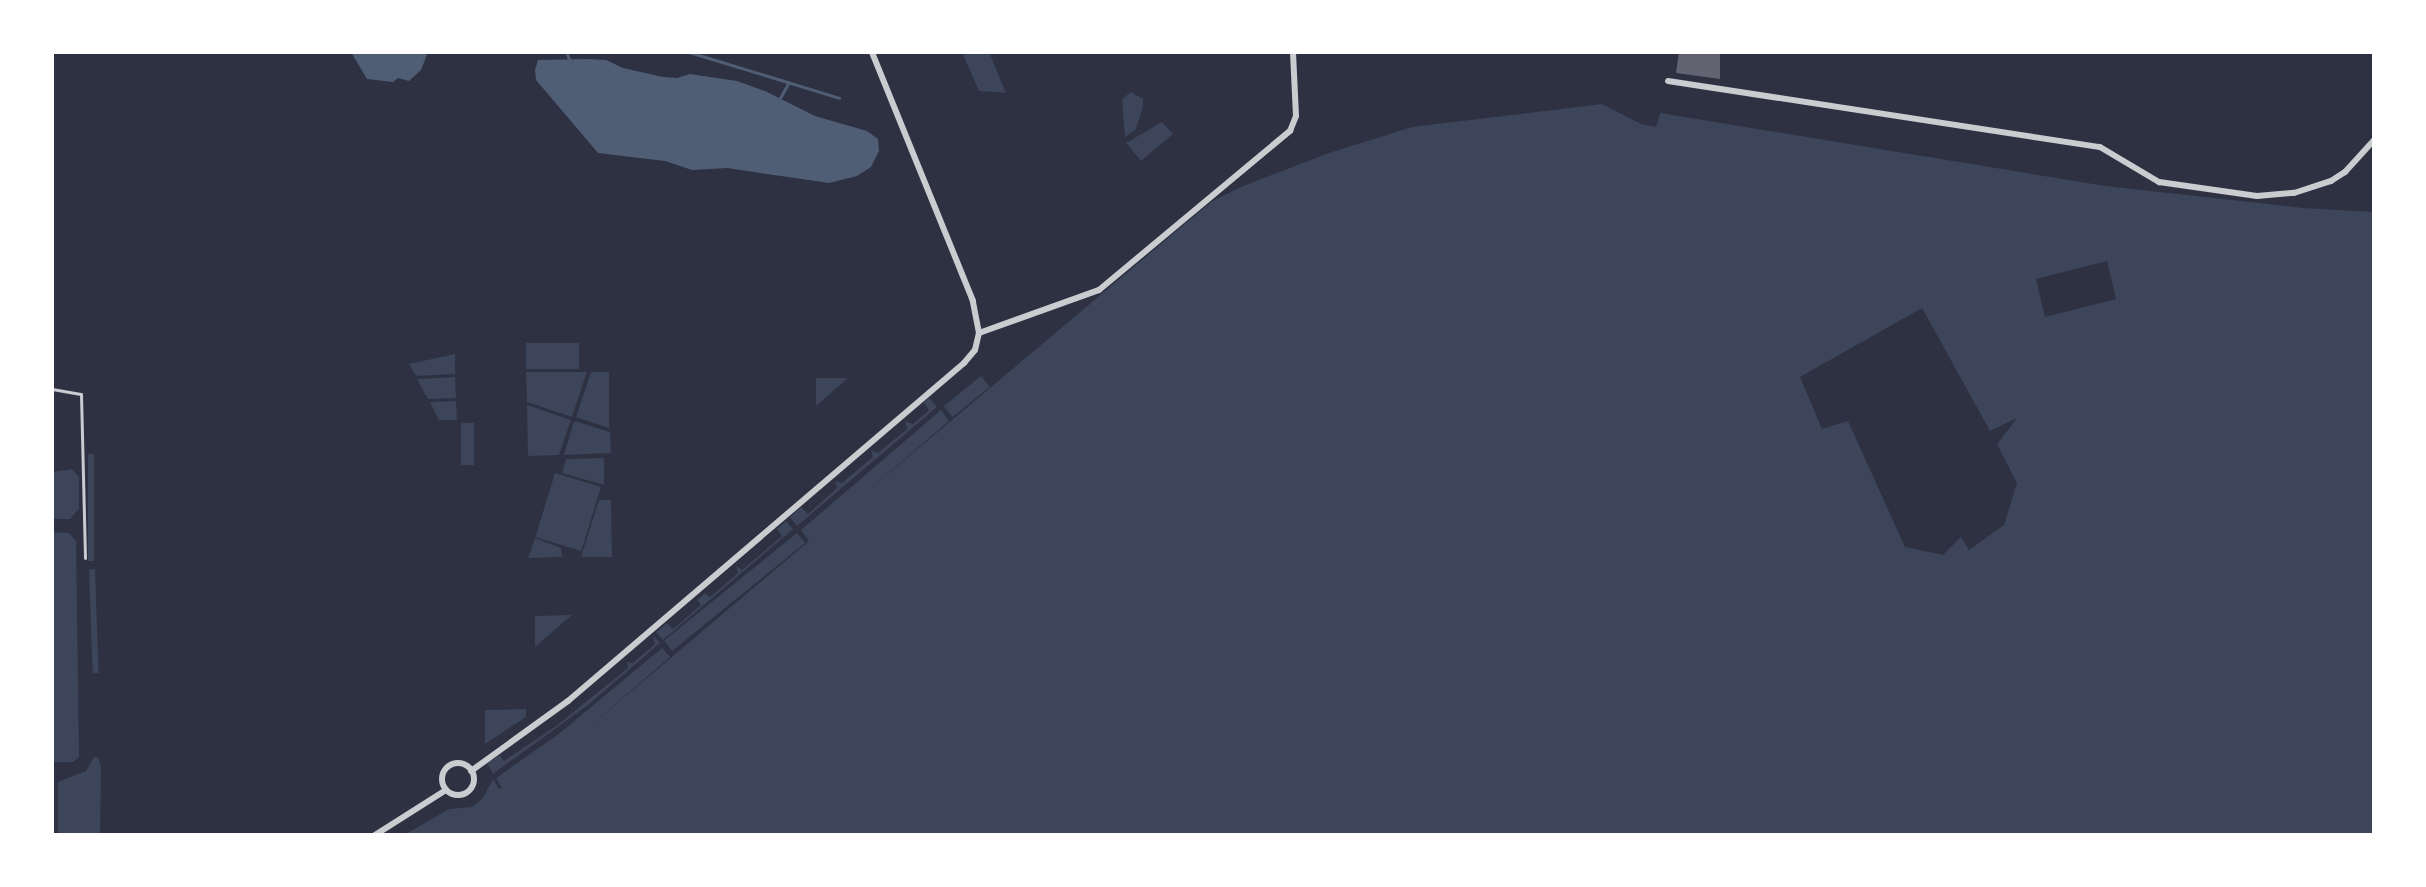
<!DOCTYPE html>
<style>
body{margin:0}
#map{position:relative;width:2426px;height:887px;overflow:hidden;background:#2d3142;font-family:"Work Sans",sans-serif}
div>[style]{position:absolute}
.green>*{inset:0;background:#3c4559;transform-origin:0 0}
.water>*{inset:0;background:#4f5d75}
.stream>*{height:3px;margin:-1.5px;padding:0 1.5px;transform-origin:1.5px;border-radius:1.5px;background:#4f5d75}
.building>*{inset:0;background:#626471}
.service>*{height:3px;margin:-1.5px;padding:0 1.5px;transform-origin:1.5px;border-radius:1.5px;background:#caccd0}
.minor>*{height:6px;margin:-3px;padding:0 3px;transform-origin:3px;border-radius:3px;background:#caccd0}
.minor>.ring{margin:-3px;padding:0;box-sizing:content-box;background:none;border:6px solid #caccd0;border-radius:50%}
span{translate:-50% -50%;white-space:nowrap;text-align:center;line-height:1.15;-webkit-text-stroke:8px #fff;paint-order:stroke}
.frame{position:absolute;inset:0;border:54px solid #fff;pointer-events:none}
</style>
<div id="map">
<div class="green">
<div style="clip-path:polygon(962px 52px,989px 52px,1006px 93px,979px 91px)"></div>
<div style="clip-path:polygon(1131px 92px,1143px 99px,1143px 107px,1136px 129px,1125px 137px,1122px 99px)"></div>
<div style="clip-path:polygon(evenodd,1602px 104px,1641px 124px,1656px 127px,1660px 113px,2105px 186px,2303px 208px,2374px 212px,2374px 835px,404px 835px,449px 809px,472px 807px,482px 799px,493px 779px,499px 789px,502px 788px,496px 778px,560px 733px,662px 648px,670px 657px,583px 732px,809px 541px,801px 530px,941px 410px,949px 421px,864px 494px,1211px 202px,1243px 186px,1329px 153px,1412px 127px,1602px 104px,2107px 261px,2116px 299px,2045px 317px,2036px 279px,2107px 261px,1602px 104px,1922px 308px,1990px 431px,2017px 418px,1997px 444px,2017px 483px,2004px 525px,1969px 550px,1961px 537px,1943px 555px,1905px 547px,1848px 421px,1822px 429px,1800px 377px,1922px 308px)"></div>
<div style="clip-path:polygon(1162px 122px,1173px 134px,1141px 161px,1126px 143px)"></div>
<div style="left:579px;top:343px;width:26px;height:53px;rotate:90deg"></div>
<div style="clip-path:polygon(455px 354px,455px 374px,416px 376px,409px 364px)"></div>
<div style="clip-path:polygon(526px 372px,587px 372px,572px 417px,527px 402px)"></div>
<div style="clip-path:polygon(591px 372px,609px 372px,609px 428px,576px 417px)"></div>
<div style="left:981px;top:376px;width:14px;height:48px;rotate:51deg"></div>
<div style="clip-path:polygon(455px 377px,456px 398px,428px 399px,417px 379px)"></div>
<div style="clip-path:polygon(816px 378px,848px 378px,816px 406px)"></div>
<div style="clip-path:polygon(929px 398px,937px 407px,797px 526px,790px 517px,801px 507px,808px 514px,837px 488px,835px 481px,842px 483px,873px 457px,871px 450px,878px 453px,907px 429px,905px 421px,913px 424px,929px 410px,924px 402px)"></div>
<div style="clip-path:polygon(456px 401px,457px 420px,439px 420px,430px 402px)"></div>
<div style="clip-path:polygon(527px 405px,571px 420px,559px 455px,528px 456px)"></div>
<div style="clip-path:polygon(574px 421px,610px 432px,611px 453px,564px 455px)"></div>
<div style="left:461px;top:423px;width:13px;height:42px"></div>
<div style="left:88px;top:454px;width:6px;height:107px"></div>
<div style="clip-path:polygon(604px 458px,604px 485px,562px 473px,566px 459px)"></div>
<div style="clip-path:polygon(72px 469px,79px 477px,79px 509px,70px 519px,52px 519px,52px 472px)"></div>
<div style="left:555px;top:473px;width:48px;height:67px;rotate:17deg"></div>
<div style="clip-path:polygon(599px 500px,611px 500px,612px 557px,581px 557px)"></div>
<div style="clip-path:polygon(786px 521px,793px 529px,663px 640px,656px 632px,667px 623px,673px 629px,701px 605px,697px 600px,705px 593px,710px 597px,738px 573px,736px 566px,742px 570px,782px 536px,777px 529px)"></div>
<div style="clip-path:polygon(52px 532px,69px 533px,76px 541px,79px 757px,73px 762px,52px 762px)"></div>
<div style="left:797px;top:533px;width:13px;height:171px;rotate:51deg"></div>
<div style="clip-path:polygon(535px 538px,561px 548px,562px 557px,528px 558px)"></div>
<div style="left:95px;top:569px;width:104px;height:6px;rotate:88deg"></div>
<div style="clip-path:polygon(572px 615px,535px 647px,535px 616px)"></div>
<div style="clip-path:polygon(653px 635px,660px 643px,588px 705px,493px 774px,487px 763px,500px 755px,504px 761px,556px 726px,628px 668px,627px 662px,633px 663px,655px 644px)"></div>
<div style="clip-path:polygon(526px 709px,526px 717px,485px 744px,485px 710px)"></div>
<div style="clip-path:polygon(94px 757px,98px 757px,101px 768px,100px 835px,58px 835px,58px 782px,86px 771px)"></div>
</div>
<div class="water">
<div style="clip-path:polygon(351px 52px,428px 52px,421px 70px,409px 81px,398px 78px,393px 82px,367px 79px)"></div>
<div style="clip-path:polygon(588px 59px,606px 60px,623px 68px,663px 77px,677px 78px,690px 74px,737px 81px,765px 91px,815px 116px,867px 131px,878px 139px,879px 151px,871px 167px,857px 176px,829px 183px,727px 168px,692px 170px,665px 161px,598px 153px,536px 80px,535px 70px,538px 60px)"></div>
</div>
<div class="stream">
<div style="left:566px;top:52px;width:10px;rotate:66deg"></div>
<div style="left:689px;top:52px;width:157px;rotate:17deg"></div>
<div style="left:780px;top:98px;width:18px;rotate:-61deg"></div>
</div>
<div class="building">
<div style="clip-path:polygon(1679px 52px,1720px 52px,1720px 79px,1676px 73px)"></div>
</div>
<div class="service">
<div style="left:52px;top:389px;width:29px;rotate:10deg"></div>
<div style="left:81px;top:394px;width:164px;rotate:88.6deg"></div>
</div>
<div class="minor">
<div style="left:1668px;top:81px;width:437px;rotate:8.7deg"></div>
<div style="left:2100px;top:147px;width:69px;rotate:30.7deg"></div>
<div style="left:2159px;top:182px;width:99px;rotate:8.1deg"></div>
<div style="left:2257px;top:196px;width:37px;rotate:-5deg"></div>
<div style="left:2294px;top:193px;width:39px;rotate:-18deg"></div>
<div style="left:2331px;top:181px;width:17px;rotate:-33deg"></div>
<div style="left:2345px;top:172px;width:43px;rotate:-47.8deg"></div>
<div style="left:979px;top:333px;width:127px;rotate:-19.7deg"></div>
<div style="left:1099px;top:290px;width:249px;rotate:-39.8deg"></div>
<div style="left:1290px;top:131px;width:16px;rotate:-68deg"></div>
<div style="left:1296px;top:116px;width:64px;rotate:-92.7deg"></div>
<div class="ring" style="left:442px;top:763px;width:26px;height:26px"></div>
<div style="left:471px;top:771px;width:120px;rotate:-35.8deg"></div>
<div style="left:568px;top:701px;width:521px;rotate:-40.48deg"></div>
<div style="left:964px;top:363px;width:17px;rotate:-50deg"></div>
<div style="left:975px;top:350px;width:17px;rotate:-77deg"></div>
<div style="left:979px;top:333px;width:33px;rotate:-101deg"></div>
<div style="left:973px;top:301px;width:269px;rotate:-112.1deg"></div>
<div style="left:375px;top:835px;width:84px;rotate:-32.4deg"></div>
</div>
<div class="frame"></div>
</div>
